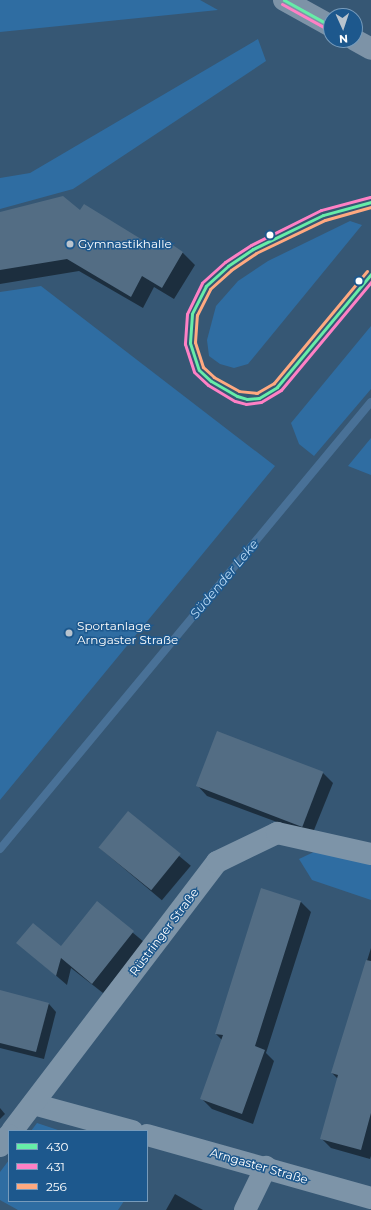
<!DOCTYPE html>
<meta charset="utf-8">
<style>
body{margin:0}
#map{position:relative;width:371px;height:1210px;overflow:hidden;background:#365774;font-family:Montserrat,sans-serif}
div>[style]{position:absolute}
.green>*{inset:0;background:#2f6da2}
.shadow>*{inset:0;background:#0007;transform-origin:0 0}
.stream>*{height:8px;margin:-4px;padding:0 4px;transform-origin:4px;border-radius:4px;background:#497197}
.building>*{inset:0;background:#536d84;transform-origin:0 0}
.minor>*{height:22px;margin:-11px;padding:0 11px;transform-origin:11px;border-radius:11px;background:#7d94a8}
.major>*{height:22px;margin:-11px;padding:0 11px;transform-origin:11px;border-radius:11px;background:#7d93a7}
.bus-1>*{height:3px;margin:-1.5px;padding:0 1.5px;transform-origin:1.5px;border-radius:1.5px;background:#66eda8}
.bus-2>*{height:3px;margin:-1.5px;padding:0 1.5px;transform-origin:1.5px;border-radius:1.5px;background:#ff80c5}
.bus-3>*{height:3px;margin:-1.5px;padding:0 1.5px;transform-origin:1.5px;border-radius:1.5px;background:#ffa980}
.dots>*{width:11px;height:11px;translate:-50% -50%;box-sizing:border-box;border:2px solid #1d588d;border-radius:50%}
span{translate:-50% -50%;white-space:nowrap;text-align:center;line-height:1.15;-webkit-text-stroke:3px #1d588d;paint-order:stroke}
.poi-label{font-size:12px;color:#fff}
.left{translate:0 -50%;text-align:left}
.street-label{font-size:12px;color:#fff}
.water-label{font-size:13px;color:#b7d8f4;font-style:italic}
.legend{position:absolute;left:8px;top:1130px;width:140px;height:72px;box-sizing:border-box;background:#1d588d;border:1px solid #779bbb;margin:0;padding:5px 7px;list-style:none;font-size:12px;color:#fff}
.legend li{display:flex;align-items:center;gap:8px;height:20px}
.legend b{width:20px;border:1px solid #779bbb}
.north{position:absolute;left:323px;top:8px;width:40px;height:40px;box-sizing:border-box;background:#1d588d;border:1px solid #779bbb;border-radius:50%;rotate:177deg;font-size:11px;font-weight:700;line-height:16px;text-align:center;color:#fff}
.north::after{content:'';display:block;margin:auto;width:14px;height:18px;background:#b9c4ce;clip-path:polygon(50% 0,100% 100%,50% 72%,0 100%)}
</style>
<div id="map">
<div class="green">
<div style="clip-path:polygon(0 0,200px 0,218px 10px,0 32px)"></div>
<div style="clip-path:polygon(258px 39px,266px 61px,73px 189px,0 209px,0 178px,30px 173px)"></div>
<div style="clip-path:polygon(350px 221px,362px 225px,248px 364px,234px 368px,220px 364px,209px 356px,207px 340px,216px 306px,238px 281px,268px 261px)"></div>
<div style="clip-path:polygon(41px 286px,275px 466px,0 800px,0 292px)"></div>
<div style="clip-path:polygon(371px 326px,371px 389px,314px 456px,299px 444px,291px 423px)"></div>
<div style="clip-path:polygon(371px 438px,371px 475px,348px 466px)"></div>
<div style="clip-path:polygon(318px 850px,371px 861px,371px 900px,312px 880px,299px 859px)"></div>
<div style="clip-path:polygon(37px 1123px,61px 1131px,31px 1131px)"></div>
<div style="clip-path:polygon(9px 1160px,9px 1201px,124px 1201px,118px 1210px,18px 1210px,0 1200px,0 1172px)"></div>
</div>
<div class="shadow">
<div style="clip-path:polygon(81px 211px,155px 248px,162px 239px,183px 253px,195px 265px,174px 299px,154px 287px,143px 308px,79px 271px,0 284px,0 213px)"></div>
<div style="clip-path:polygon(323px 773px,333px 783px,312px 835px,207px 796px,197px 785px)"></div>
<div style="left:128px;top:813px;width:82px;height:45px;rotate:40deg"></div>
<div style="clip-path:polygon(262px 890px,301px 902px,311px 912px,266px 1053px,274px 1061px,253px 1124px,212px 1109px,202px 1099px,222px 1040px,216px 1034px)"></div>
<div style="clip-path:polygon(97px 903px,144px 942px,103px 993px,71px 968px,67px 985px,18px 943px,61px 947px)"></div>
<div style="clip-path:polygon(371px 948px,371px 1156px,370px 1159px,331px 1148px,322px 1139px,338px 1079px,332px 1073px)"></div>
<div style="clip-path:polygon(0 992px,49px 1004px,56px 1012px,44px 1059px,0 1048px)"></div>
<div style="clip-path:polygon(0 1108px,5px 1114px,0 1119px)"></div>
<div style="clip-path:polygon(175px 1194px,203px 1210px,166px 1210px)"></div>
</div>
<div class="stream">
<div style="left:0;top:849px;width:581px;rotate:-50.31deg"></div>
</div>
<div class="building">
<div style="clip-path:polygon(63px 196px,80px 210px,84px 204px,154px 247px,161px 237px,183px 252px,162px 288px,142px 276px,131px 297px,67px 259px,0 270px,0 212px)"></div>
<div style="left:217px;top:731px;width:114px;height:59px;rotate:21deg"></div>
<div style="left:128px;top:811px;width:68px;height:47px;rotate:39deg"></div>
<div style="clip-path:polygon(261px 888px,301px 901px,255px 1046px,265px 1050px,242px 1114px,200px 1099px,223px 1035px,215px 1034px)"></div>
<div style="clip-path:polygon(97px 901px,134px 931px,92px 984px,61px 958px,56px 976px,16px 943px,33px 923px,61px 946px)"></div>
<div style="clip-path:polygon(366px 960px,371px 961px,371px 1113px,361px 1150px,320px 1139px,338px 1075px,331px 1073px)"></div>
<div style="clip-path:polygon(0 990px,49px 1003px,36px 1052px,0 1043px)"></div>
</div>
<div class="minor">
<div style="left:33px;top:1104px;width:103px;rotate:15.3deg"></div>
<div style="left:12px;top:1131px;width:338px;rotate:-52.7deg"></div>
<div style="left:217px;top:862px;width:67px;rotate:-25.8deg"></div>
<div style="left:277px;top:833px;width:96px;rotate:12.6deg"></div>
<div style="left:147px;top:1135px;width:233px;rotate:15.7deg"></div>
<div style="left:0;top:1146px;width:14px;rotate:-51deg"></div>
<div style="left:245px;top:1210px;width:48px;rotate:-64deg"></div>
</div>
<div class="major">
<div style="left:284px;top:0;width:54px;rotate:29deg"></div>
<div style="left:355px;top:40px;width:18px;rotate:29deg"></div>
</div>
<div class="bus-1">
<div style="left:284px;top:0;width:54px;rotate:29deg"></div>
<div style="left:371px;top:202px;width:50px;rotate:164.8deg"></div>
<div style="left:323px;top:215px;width:78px;rotate:154.1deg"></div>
<div style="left:253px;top:249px;width:30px;rotate:146deg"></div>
<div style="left:228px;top:266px;width:30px;rotate:138deg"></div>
<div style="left:206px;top:286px;width:31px;rotate:117deg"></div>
<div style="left:192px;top:314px;width:29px;rotate:94deg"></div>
<div style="left:190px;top:343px;width:28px;rotate:72deg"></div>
<div style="left:199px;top:370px;width:16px;rotate:43deg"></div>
<div style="left:211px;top:381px;width:30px;rotate:30deg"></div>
<div style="left:237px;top:396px;width:10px;rotate:17deg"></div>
<div style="left:247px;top:399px;width:12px;rotate:-5deg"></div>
<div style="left:259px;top:398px;width:21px;rotate:-31deg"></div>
<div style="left:277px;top:387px;width:147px;rotate:-50.2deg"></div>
</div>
<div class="bus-2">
<div style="left:282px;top:4px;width:54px;rotate:29deg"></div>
<div style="left:370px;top:197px;width:51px;rotate:165.1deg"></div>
<div style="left:321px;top:210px;width:78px;rotate:153.4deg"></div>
<div style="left:251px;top:245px;width:31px;rotate:147deg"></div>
<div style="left:225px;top:262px;width:31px;rotate:138deg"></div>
<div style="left:202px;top:283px;width:34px;rotate:116deg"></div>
<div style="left:187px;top:314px;width:30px;rotate:94deg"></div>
<div style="left:185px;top:344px;width:29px;rotate:72deg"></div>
<div style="left:194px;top:372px;width:19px;rotate:43deg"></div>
<div style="left:208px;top:385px;width:31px;rotate:31deg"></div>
<div style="left:235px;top:401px;width:11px;rotate:15deg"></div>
<div style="left:246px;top:404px;width:15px;rotate:-8deg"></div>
<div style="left:261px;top:402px;width:23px;rotate:-31deg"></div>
<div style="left:281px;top:390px;width:141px;rotate:-50.2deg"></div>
</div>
<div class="bus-3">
<div style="left:367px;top:271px;width:146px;rotate:129.7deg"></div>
<div style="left:274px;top:383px;width:20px;rotate:150deg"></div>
<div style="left:257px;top:393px;width:18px;rotate:-174deg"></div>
<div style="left:239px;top:391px;width:29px;rotate:-151deg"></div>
<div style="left:214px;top:377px;width:15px;rotate:-138deg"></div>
<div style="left:203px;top:367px;width:26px;rotate:-108deg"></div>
<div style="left:195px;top:342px;width:27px;rotate:-86deg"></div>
<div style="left:197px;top:315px;width:29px;rotate:-63deg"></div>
<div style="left:210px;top:289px;width:28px;rotate:-42deg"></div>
<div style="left:231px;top:270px;width:30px;rotate:-34deg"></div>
<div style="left:256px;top:253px;width:76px;rotate:-25.6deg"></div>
<div style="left:325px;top:220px;width:48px;rotate:-15.8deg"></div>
</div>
<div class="dots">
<div style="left:270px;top:235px;background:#fff"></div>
<div style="left:70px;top:244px;background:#b9c4ce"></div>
<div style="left:359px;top:281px;background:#fff"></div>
<div style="left:69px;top:633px;background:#b9c4ce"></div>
</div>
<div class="poi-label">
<span class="left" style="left:78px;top:244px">Gymnastikhalle</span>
<span class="left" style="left:77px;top:633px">Sportanlage<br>Arngaster Straße</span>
</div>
<div class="street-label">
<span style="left:164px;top:932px;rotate:-53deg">Rüstringer Straße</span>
<span style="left:259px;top:1166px;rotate:16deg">Arngaster Straße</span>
</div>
<div class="water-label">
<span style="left:224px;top:579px;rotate:-50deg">Südender Leke</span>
</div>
<ul class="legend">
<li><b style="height:5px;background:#66eda8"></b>430</li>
<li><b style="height:5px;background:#ff80c5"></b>431</li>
<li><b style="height:5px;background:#ffa980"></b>256</li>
</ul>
<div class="north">N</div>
</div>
